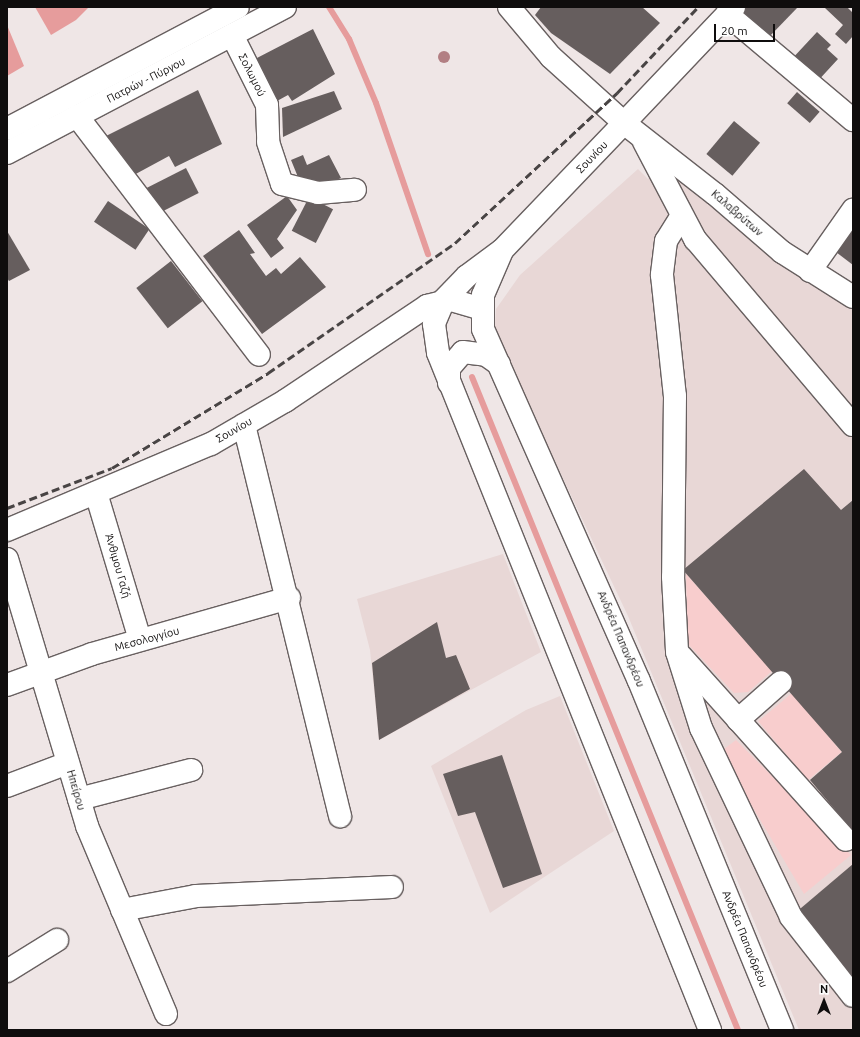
<!DOCTYPE html>
<meta charset="utf-8">
<style>
body{margin:0}
#map{position:relative;width:860px;height:1037px;overflow:hidden;background:#efe6e6;font-family:Ubuntu,sans-serif}
div>[style]{position:absolute}
.built>*{inset:0;background:#e8d7d6}
.green>*{inset:0;background:#f8cdcd;transform-origin:0 0}
.water>*{inset:0;background:#e69c9c}
.stream>*{height:6px;margin:-3px;padding:0 3px;transform-origin:3px;border-radius:3px;background:#e69c9c}
.building>*{inset:0;background:#665e5e;transform-origin:0 0}
.roads{filter:drop-shadow(1px 0 #686060) drop-shadow(-1px 0 #686060) drop-shadow(0 1px #686060) drop-shadow(0 -1px #686060)}
.minor>*{height:22px;margin:-11px;padding:0 11px;transform-origin:11px;border-radius:11px;background:#fff}
.major>*{height:22px;margin:-11px;padding:0 11px;transform-origin:11px;border-radius:11px;background:#fff}
.rail>*{height:3px;margin-top:-1.5px;transform-origin:0;background:repeating-linear-gradient(90deg,#484444 0 8px,transparent 0 12px)}
.trees>*{width:12px;height:12px;margin:-6px;border-radius:50%;background:#b27f83}
span{translate:-50% -50%;white-space:nowrap;text-align:center;line-height:1.15;-webkit-text-stroke:4px #fff;paint-order:stroke}
.street-label{font-size:11px;color:#0f0d0d}
.frame{position:absolute;inset:0;border:8px solid #0f0d0d;pointer-events:none}
.north{position:absolute;left:804px;top:981px;width:40px;height:40px;-webkit-text-stroke:3px #fff;paint-order:stroke;rotate:0deg;font-size:11px;font-weight:700;line-height:16px;text-align:center;color:#0f0d0d}
.north::after{content:'';display:block;margin:auto;width:14px;height:18px;background:#0f0d0d;clip-path:polygon(50% 0,100% 100%,50% 72%,0 100%)}
.scale{position:absolute;left:714px;top:24px;width:61px;height:18px;box-sizing:border-box;border:2px solid #0f0d0d;border-top:0;padding-left:5px;font-size:12px;line-height:14px;white-space:nowrap;color:#0f0d0d;-webkit-text-stroke:3px #fff;paint-order:stroke}
</style>
<div id="map">
<div class="built">
<div style="clip-path:polygon(663px 158px,853px 303px,853px 1030px,799px 1030px,628px 616px,499px 343px,495px 325px,496px 309px,520px 275px,638px 169px,648px 179px)"></div>
<div style="clip-path:polygon(503px 554px,541px 652px,379px 740px,370px 650px,357px 599px)"></div>
<div style="clip-path:polygon(560px 696px,614px 831px,490px 913px,431px 766px,526px 710px)"></div>
</div>
<div class="green">
<div style="clip-path:polygon(686px 574px,772px 671px,748px 692px,734px 693px,688px 644px)"></div>
<div style="left:792px;top:693px;width:77px;height:44px;rotate:50deg"></div>
<div style="clip-path:polygon(736px 740px,851px 855px,804px 894px,720px 752px)"></div>
</div>
<div class="water">
<div style="clip-path:polygon(35px 7px,89px 7px,76px 20px,51px 35px)"></div>
<div style="clip-path:polygon(7px 25px,24px 66px,7px 76px)"></div>
</div>
<div class="stream">
<div style="left:329px;top:7px;width:38px;rotate:58deg"></div>
<div style="left:349px;top:39px;width:69px;rotate:67.1deg"></div>
<div style="left:376px;top:103px;width:160px;rotate:71deg"></div>
<div style="left:472px;top:377px;width:705px;rotate:67.84deg"></div>
</div>
<div class="building">
<div style="clip-path:polygon(541px 7px,642px 7px,660px 23px,610px 74px,551px 33px,535px 15px)"></div>
<div style="clip-path:polygon(746px 7px,798px 7px,769px 37px,742px 11px)"></div>
<div style="clip-path:polygon(847px 7px,853px 13px,853px 36px,846px 44px,835px 34px,843px 25px,825px 8px)"></div>
<div style="clip-path:polygon(313px 29px,335px 74px,292px 101px,288px 95px,277px 101px,255px 59px)"></div>
<div style="clip-path:polygon(817px 32px,831px 45px,827px 49px,838px 59px,815px 84px,790px 61px)"></div>
<div style="clip-path:polygon(198px 90px,222px 144px,175px 167px,169px 156px,132px 176px,106px 136px)"></div>
<div style="clip-path:polygon(334px 91px,342px 109px,283px 137px,282px 108px)"></div>
<div style="left:797px;top:92px;width:30px;height:15px;rotate:41deg"></div>
<div style="left:734px;top:121px;width:34px;height:43px;rotate:40deg"></div>
<div style="clip-path:polygon(303px 155px,307px 165px,329px 155px,341px 178px,319px 189px,300px 182px,291px 160px)"></div>
<div style="left:186px;top:168px;width:28px;height:47px;rotate:63deg"></div>
<div style="clip-path:polygon(287px 196px,297px 210px,277px 239px,284px 248px,271px 258px,247px 225px)"></div>
<div style="left:309px;top:197px;width:27px;height:38px;rotate:27deg"></div>
<div style="left:108px;top:201px;width:50px;height:25px;rotate:34deg"></div>
<div style="clip-path:polygon(853px 219px,853px 265px,832px 249px)"></div>
<div style="clip-path:polygon(239px 230px,255px 253px,250px 254px,266px 276px,276px 268px,281px 274px,300px 257px,326px 287px,262px 334px,203px 256px)"></div>
<div style="clip-path:polygon(7px 231px,30px 270px,9px 281px,7px 278px)"></div>
<div style="left:171px;top:261px;width:51px;height:44px;rotate:52deg"></div>
<div style="clip-path:polygon(804px 469px,841px 510px,853px 500px,853px 831px,810px 780px,842px 752px,683px 570px)"></div>
<div style="clip-path:polygon(437px 622px,446px 658px,456px 655px,470px 689px,379px 740px,372px 663px)"></div>
<div style="clip-path:polygon(502px 755px,542px 874px,503px 888px,475px 812px,458px 816px,443px 774px)"></div>
<div style="clip-path:polygon(853px 864px,853px 984px,794px 914px)"></div>
</div>
<div class="roads">
<div class="minor">
<div style="left:734px;top:7px;width:160px;rotate:133.5deg"></div>
<div style="left:624px;top:123px;width:115px;rotate:38deg"></div>
<div style="left:715px;top:194px;width:89px;rotate:40.9deg"></div>
<div style="left:782px;top:252px;width:84px;rotate:32.4deg"></div>
<div style="left:727px;top:14px;width:165px;rotate:40.1deg"></div>
<div style="left:232px;top:35px;width:78px;rotate:63.4deg"></div>
<div style="left:267px;top:105px;width:37px;rotate:88deg"></div>
<div style="left:268px;top:142px;width:44px;rotate:71.6deg"></div>
<div style="left:282px;top:184px;width:37px;rotate:14deg"></div>
<div style="left:318px;top:193px;width:37px;rotate:-5deg"></div>
<div style="left:77px;top:116px;width:300px;rotate:52.7deg"></div>
<div style="left:644px;top:142px;width:110px;rotate:62.3deg"></div>
<div style="left:695px;top:239px;width:244px;rotate:49.7deg"></div>
<div style="left:681px;top:217px;width:28px;rotate:122deg"></div>
<div style="left:666px;top:241px;width:34px;rotate:97deg"></div>
<div style="left:662px;top:275px;width:122px;rotate:83.9deg"></div>
<div style="left:675px;top:396px;width:181px;rotate:90.6deg"></div>
<div style="left:673px;top:577px;width:75px;rotate:86.9deg"></div>
<div style="left:677px;top:652px;width:80px;rotate:72.5deg"></div>
<div style="left:701px;top:728px;width:209px;rotate:64.5deg"></div>
<div style="left:791px;top:917px;width:100px;rotate:51.9deg"></div>
<div style="left:810px;top:271px;width:75px;rotate:-54.8deg"></div>
<div style="left:244px;top:425px;width:403px;rotate:76.2deg"></div>
<div style="left:96px;top:493px;width:153px;rotate:73.3deg"></div>
<div style="left:7px;top:530px;width:221px;rotate:-22.9deg"></div>
<div style="left:211px;top:444px;width:86px;rotate:-30.2deg"></div>
<div style="left:285px;top:401px;width:171px;rotate:-33.8deg"></div>
<div style="left:427px;top:306px;width:25px;rotate:-14deg"></div>
<div style="left:451px;top:300px;width:33px;rotate:16deg"></div>
<div style="left:7px;top:559px;width:279px;rotate:73.3deg"></div>
<div style="left:87px;top:826px;width:204px;rotate:67.2deg"></div>
<div style="left:681px;top:656px;width:247px;rotate:48.1deg"></div>
<div style="left:7px;top:685px;width:90px;rotate:-20deg"></div>
<div style="left:92px;top:654px;width:205px;rotate:-15.9deg"></div>
<div style="left:738px;top:720px;width:57px;rotate:-41.5deg"></div>
<div style="left:7px;top:786px;width:65px;rotate:-20.7deg"></div>
<div style="left:79px;top:799px;width:116px;rotate:-14.5deg"></div>
<div style="left:122px;top:910px;width:75px;rotate:-10.7deg"></div>
<div style="left:196px;top:896px;width:196px;rotate:-2.6deg"></div>
<div style="left:7px;top:971px;width:59px;rotate:-31.8deg"></div>
</div>
<div class="major">
<div style="left:509px;top:7px;width:65px;rotate:50deg"></div>
<div style="left:551px;top:57px;width:98px;rotate:42.1deg"></div>
<div style="left:624px;top:123px;width:176px;rotate:133.8deg"></div>
<div style="left:502px;top:250px;width:44px;rotate:143.4deg"></div>
<div style="left:467px;top:276px;width:33px;rotate:134deg"></div>
<div style="left:444px;top:300px;width:26px;rotate:113deg"></div>
<div style="left:434px;top:324px;width:29px;rotate:82deg"></div>
<div style="left:438px;top:353px;width:730px;rotate:68.11deg"></div>
<div style="left:7px;top:129px;width:261px;rotate:-27.8deg"></div>
<div style="left:7px;top:153px;width:314px;rotate:-27.7deg"></div>
<div style="left:502px;top:251px;width:48px;rotate:113.4deg"></div>
<div style="left:483px;top:295px;width:34px;rotate:90deg"></div>
<div style="left:483px;top:329px;width:385px;rotate:66.1deg"></div>
<div style="left:639px;top:681px;width:377px;rotate:67.7deg"></div>
<div style="left:449px;top:383px;width:15px;rotate:-90deg"></div>
<div style="left:449px;top:368px;width:21px;rotate:-49deg"></div>
<div style="left:463px;top:352px;width:23px;rotate:7deg"></div>
<div style="left:486px;top:355px;width:16px;rotate:35deg"></div>
</div>
</div>
<div class="rail">
<div style="left:7px;top:508px;width:112px;rotate:-20.9deg"></div>
<div style="left:112px;top:468px;width:183px;rotate:-31.3deg"></div>
<div style="left:268px;top:373px;width:228px;rotate:-34.8deg"></div>
<div style="left:455px;top:243px;width:221px;rotate:-42.8deg"></div>
<div style="left:617px;top:93px;width:118px;rotate:-46.7deg"></div>
</div>
<div class="trees">
<div style="left:444px;top:57px"></div>
</div>
<div class="street-label">
<span style="left:252px;top:75px;rotate:63deg">Σολωμού</span>
<span style="left:146px;top:80px;rotate:-27deg">Πατρών - Πύργου</span>
<span style="left:592px;top:157px;rotate:-46deg">Σουνίου</span>
<span style="left:737px;top:213px;rotate:41deg">Καλαβρύτων</span>
<span style="left:234px;top:430px;rotate:-30deg">Σουνίου</span>
<span style="left:118px;top:566px;rotate:74deg">Άνθιμου Γαζή</span>
<span style="left:147px;top:639px;rotate:-15deg">Μεσολογγίου</span>
<span style="left:621px;top:639px;rotate:67deg">Ανδρέα Παπανδρέου</span>
<span style="left:76px;top:790px;rotate:74deg">Ηπείρου</span>
<span style="left:745px;top:939px;rotate:68deg">Ανδρέα Παπανδρέου</span>
</div>
<div class="frame"></div>
<div class="north">N</div>
<div class="scale">20 m</div>
</div>
